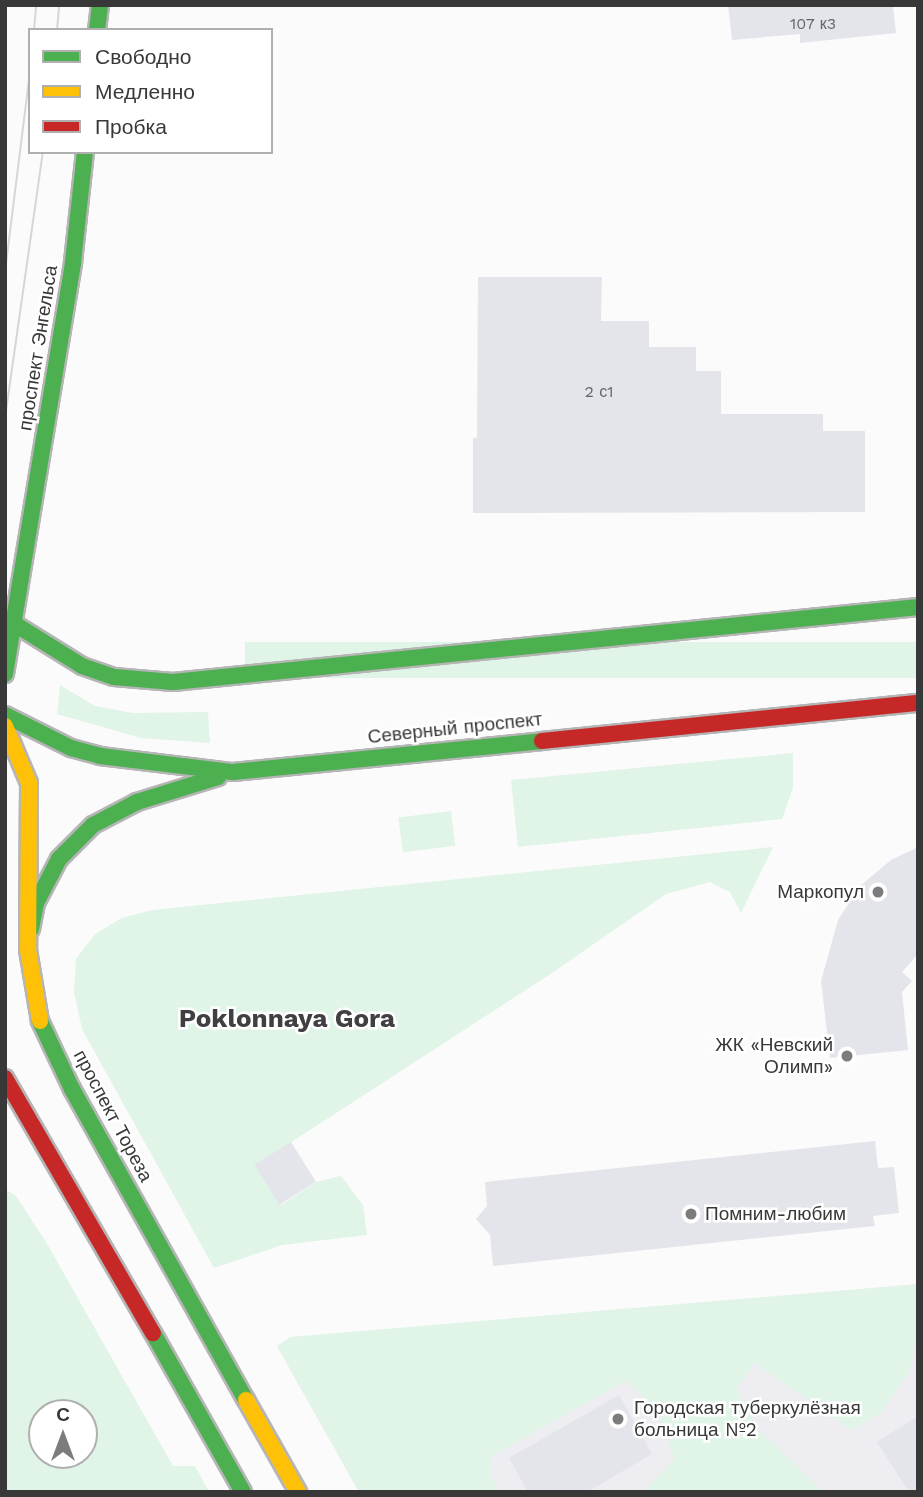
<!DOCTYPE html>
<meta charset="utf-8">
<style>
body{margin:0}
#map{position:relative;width:923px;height:1497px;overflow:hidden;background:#fbfbfb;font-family:"Work Sans",sans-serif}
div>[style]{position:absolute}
.built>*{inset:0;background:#ededf2}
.green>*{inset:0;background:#e0f4e7;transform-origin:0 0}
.building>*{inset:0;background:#e4e5eb;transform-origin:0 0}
.roads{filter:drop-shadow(2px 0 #b5b5b5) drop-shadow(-2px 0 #b5b5b5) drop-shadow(0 2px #b5b5b5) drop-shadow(0 -2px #b5b5b5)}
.fast>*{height:16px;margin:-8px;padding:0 8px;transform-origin:8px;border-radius:8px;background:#4caf50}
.slow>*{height:16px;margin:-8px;padding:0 8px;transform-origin:8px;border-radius:8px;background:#ffc107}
.jam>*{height:16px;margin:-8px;padding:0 8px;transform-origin:8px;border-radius:8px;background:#c62828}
.tram>*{height:2px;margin:-1px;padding:0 1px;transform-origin:1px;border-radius:1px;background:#d6d6d6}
.dots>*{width:19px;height:19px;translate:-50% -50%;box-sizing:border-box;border:4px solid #fff;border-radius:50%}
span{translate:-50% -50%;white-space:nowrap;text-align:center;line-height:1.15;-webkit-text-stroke:5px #fff;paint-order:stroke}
.number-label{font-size:16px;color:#656567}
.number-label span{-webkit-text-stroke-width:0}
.street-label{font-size:19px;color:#383839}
.poi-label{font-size:19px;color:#383839}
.right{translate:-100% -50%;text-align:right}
.left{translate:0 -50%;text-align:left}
.district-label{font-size:26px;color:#404042;font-weight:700}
.frame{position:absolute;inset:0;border:7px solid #383839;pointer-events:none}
.legend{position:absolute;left:28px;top:28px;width:245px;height:126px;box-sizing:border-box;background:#fff;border:2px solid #afafb0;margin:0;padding:9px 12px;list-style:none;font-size:21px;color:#383839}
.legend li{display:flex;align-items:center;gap:14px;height:35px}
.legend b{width:35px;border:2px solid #afafb0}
.north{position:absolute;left:28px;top:1399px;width:70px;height:70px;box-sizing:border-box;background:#fff;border:2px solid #afafb0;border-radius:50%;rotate:0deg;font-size:19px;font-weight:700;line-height:28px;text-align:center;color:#383839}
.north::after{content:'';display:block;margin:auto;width:24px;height:32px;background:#7c7c7d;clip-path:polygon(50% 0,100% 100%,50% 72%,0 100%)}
</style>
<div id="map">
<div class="built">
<div style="clip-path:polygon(918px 1284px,918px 1492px,359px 1492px,277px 1346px)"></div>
</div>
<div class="green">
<div style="left:918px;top:642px;width:36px;height:673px;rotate:90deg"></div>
<div style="clip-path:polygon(60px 685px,95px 706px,133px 713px,208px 712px,210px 743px,141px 738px,57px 714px)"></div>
<div style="clip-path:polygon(793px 753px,793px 788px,782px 819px,518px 847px,511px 780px)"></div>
<div style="left:451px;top:811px;width:35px;height:53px;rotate:83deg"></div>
<div style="clip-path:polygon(773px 847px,741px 913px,730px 892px,710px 882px,666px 894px,549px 975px,256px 1165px,281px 1205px,316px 1182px,341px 1176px,363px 1205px,367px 1235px,282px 1245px,214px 1268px,82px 1029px,74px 992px,76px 959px,95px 934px,122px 918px,152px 910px)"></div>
<div style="clip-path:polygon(evenodd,5px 1189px,16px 1196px,46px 1242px,173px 1466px,195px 1466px,209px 1492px,5px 1492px,5px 1189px,42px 1413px,84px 1413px,84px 1455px,42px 1455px,42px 1413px)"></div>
<div style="clip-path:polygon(918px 1284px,918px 1329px,909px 1372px,881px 1413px,851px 1430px,755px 1363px,737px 1389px,757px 1428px,823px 1492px,643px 1492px,675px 1458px,652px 1405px,626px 1381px,492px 1456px,491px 1476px,500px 1492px,359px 1492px,277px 1346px,290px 1337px)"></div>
</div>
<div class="building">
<div style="clip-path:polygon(728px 5px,893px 5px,896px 33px,800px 43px,800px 34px,732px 40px)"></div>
<div style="clip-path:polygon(478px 277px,602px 277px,601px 321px,649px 321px,649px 347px,696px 347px,696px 371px,721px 371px,721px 414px,823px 414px,823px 431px,865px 431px,865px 512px,473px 513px,473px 438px,477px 438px)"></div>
<div style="clip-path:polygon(918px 847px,918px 954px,902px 972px,912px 981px,902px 992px,908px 1050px,830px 1058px,821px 981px,838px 920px,860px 886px,891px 860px)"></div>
<div style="clip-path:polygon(875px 1141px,878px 1168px,894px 1167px,899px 1213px,873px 1216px,875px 1226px,493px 1266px,490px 1235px,476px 1219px,487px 1206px,485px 1182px)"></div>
<div style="left:291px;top:1142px;width:47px;height:43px;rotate:58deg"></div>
<div style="clip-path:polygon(619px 1395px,652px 1454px,587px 1492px,528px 1492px,509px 1458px)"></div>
<div style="clip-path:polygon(918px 1416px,918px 1492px,909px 1492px,877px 1442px)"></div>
</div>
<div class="roads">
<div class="fast">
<div style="left:97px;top:30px;width:25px;rotate:-83deg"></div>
<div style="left:13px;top:623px;width:81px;rotate:31.9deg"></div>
<div style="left:82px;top:666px;width:34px;rotate:19deg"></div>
<div style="left:114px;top:677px;width:59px;rotate:4.8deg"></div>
<div style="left:173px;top:682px;width:749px;rotate:-5.75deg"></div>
<div style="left:5px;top:674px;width:418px;rotate:-80.6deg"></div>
<div style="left:73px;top:262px;width:111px;rotate:-83.8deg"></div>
<div style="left:5px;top:715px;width:74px;rotate:26.6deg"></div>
<div style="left:71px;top:748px;width:30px;rotate:15deg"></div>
<div style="left:100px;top:756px;width:134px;rotate:6.9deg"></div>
<div style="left:233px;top:772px;width:311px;rotate:-5.7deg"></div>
<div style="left:31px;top:929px;width:26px;rotate:-79deg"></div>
<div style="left:36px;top:903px;width:50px;rotate:-62.4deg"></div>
<div style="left:59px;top:859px;width:48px;rotate:-45deg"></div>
<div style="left:93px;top:825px;width:50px;rotate:-27.6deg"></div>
<div style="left:137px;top:802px;width:85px;rotate:-17.2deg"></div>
<div style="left:40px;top:1021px;width:75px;rotate:64.8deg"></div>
<div style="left:72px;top:1089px;width:356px;rotate:60.8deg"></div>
<div style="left:153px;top:1333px;width:183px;rotate:60.5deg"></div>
</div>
<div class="slow">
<div style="left:5px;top:726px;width:62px;rotate:67.2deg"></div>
<div style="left:29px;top:783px;width:167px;rotate:90.3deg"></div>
<div style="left:28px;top:950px;width:72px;rotate:80.4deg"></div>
<div style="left:246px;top:1400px;width:106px;rotate:60.5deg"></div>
</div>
<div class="jam">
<div style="left:542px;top:741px;width:378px;rotate:-5.8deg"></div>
<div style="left:5px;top:1078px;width:295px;rotate:59.9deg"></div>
</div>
</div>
<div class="tram">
<div style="left:34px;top:30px;width:25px;rotate:-85deg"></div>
<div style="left:57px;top:30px;width:25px;rotate:-85deg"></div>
<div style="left:5px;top:272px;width:203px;rotate:-82.9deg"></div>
<div style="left:5px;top:418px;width:269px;rotate:-81.9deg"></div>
</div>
<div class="dots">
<div style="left:878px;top:892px;background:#7c7c7d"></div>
<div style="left:847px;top:1056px;background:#7c7c7d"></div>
<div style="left:691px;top:1214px;background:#7c7c7d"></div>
<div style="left:618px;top:1419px;background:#7c7c7d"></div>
</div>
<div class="number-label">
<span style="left:813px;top:24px">107 к3</span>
<span style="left:599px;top:392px">2 с1</span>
</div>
<div class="street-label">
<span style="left:38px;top:348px;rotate:-81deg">проспект Энгельса</span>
<span style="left:455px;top:728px;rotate:-6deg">Северный проспект</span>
<span style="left:113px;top:1116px;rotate:62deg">проспект Тореза</span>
</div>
<div class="poi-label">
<span class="right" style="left:864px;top:892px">Маркопул</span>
<span class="right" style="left:833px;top:1056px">ЖК «Невский<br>Олимп»</span>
<span class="left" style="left:705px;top:1214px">Помним-любим</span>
<span class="left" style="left:634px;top:1419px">Городская туберкулёзная<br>больница №2</span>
</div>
<div class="district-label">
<span style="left:287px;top:1019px">Poklonnaya Gora</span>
</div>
<div class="frame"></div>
<ul class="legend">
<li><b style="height:9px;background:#4caf50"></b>Свободно</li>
<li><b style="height:9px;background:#ffc107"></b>Медленно</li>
<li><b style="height:9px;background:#c62828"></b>Пробка</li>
</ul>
<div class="north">С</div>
</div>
